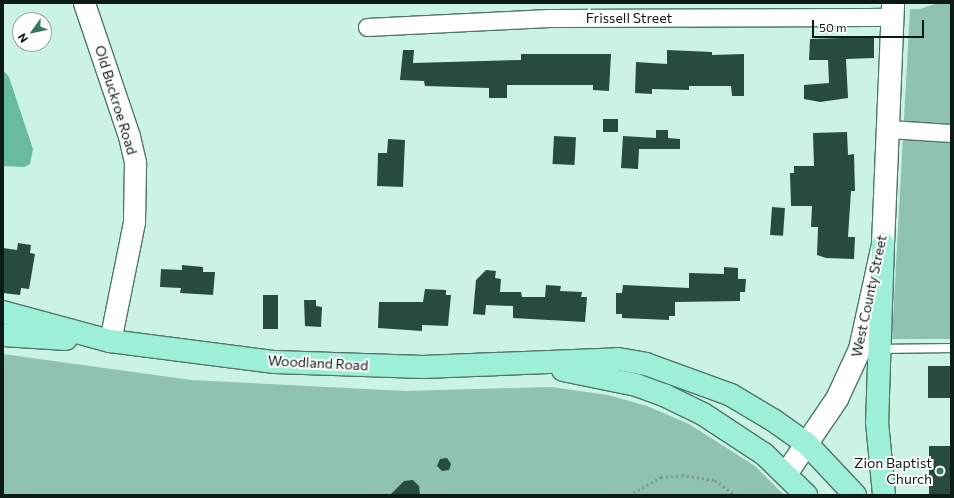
<!DOCTYPE html>
<style>
body{margin:0}
#map{position:relative;width:954px;height:498px;overflow:hidden;background:#caf3e4;font-family:Commissioner,sans-serif}
div>[style]{position:absolute}
.green>*{inset:0;background:#8fc2b0}
.water>*{inset:0;background:#69bba0}
.building>*{inset:0;background:#274b3f;transform-origin:0 0}
.path>*{height:2.5px;margin-top:-1.25px;transform-origin:0;background:repeating-linear-gradient(90deg,#7c9b90 0 2px,transparent 0 5px)}
.roads{filter:drop-shadow(1px 0 #517669) drop-shadow(-1px 0 #517669) drop-shadow(0 1px #517669) drop-shadow(0 -1px #517669)}
.service>*{height:8px;margin:-4px;padding:0 4px;transform-origin:4px;border-radius:4px;background:#fff}
.minor>*{height:17px;margin:-8.5px;padding:0 8.5px;transform-origin:8.5px;border-radius:8.5px;background:#fff}
.tertiary>*{height:21px;margin:-10.5px;padding:0 10.5px;transform-origin:10.5px;border-radius:10.5px;background:#fff}
.secondary>*{height:22px;margin:-11px;padding:0 11px;transform-origin:11px;border-radius:11px;background:#fff}
.primary>*{height:22px;margin:-11px;padding:0 11px;transform-origin:11px;border-radius:11px;background:#9df0d7}
.dots>*{width:11px;height:11px;translate:-50% -50%;box-sizing:border-box;border:2px solid #fff;border-radius:50%}
span{translate:-50% -50%;white-space:nowrap;text-align:center;line-height:1.15;-webkit-text-stroke:4px #fff;paint-order:stroke}
.street-label{font-size:14px;color:#0c1b16}
.poi-label{font-size:14px;color:#0c1b16}
.right{translate:-100% -50%;text-align:right}
.frame{position:absolute;inset:0;border:4px solid #0c1b16;pointer-events:none}
.north{position:absolute;left:12px;top:12px;width:40px;height:40px;box-sizing:border-box;background:#fff;border:1px solid #9ea4a2;border-radius:50%;rotate:237deg;font-size:11px;font-weight:700;line-height:16px;text-align:center;color:#0c1b16}
.north::after{content:'';display:block;margin:auto;width:14px;height:18px;background:#387663;clip-path:polygon(50% 0,100% 100%,50% 72%,0 100%)}
.scale{position:absolute;left:812px;top:20px;width:112px;height:18px;box-sizing:border-box;border:2px solid #0c1b16;border-top:0;padding-left:5px;font-size:12px;line-height:14px;white-space:nowrap;color:#0c1b16;-webkit-text-stroke:3px #fff;paint-order:stroke}
</style>
<div id="map">
<div class="green">
<div style="clip-path:polygon(938px 3px,951px 3px,951px 339px,892px 339px,910px 9px,920px 9px)"></div>
<div style="clip-path:polygon(3px 354px,191px 380px,405px 391px,551px 387px,608px 395px,647px 406px,689px 424px,755px 466px,784px 495px,3px 495px)"></div>
</div>
<div class="water">
<div style="clip-path:polygon(3px 70px,9px 77px,33px 149px,30px 164px,24px 167px,3px 166px)"></div>
</div>
<div class="building">
<div style="clip-path:polygon(874px 37px,874px 58px,846px 59px,848px 98px,820px 102px,804px 99px,804px 85px,829px 83px,828px 60px,809px 60px,810px 39px)"></div>
<div style="clip-path:polygon(403px 50px,414px 50px,413px 63px,521px 60px,521px 54px,611px 54px,609px 91px,593px 90px,593px 85px,507px 85px,507px 98px,489px 98px,489px 88px,425px 86px,424px 81px,400px 80px)"></div>
<div style="clip-path:polygon(667px 50px,712px 52px,712px 55px,744px 54px,744px 96px,732px 96px,731px 86px,689px 86px,689px 90px,652px 89px,652px 94px,635px 93px,636px 62px,667px 64px)"></div>
<div style="left:603px;top:119px;width:15px;height:13px"></div>
<div style="clip-path:polygon(656px 130px,668px 130px,668px 138px,680px 139px,680px 149px,639px 149px,638px 169px,621px 168px,623px 136px,656px 138px)"></div>
<div style="clip-path:polygon(847px 132px,848px 155px,854px 154px,855px 191px,851px 191px,848px 237px,855px 237px,854px 259px,826px 258px,817px 255px,818px 227px,811px 227px,812px 206px,791px 206px,790px 173px,794px 173px,794px 166px,814px 166px,813px 133px)"></div>
<div style="left:554px;top:136px;width:22px;height:28px;rotate:3deg"></div>
<div style="clip-path:polygon(388px 139px,405px 140px,403px 187px,377px 186px,378px 153px,387px 153px)"></div>
<div style="left:772px;top:207px;width:13px;height:28px;rotate:4deg"></div>
<div style="clip-path:polygon(18px 243px,31px 245px,30px 253px,35px 254px,29px 289px,21px 288px,20px 295px,3px 293px,3px 248px,17px 250px)"></div>
<div style="clip-path:polygon(182px 265px,203px 267px,203px 272px,215px 272px,213px 295px,180px 293px,181px 288px,160px 287px,161px 269px,182px 270px)"></div>
<div style="clip-path:polygon(724px 267px,738px 268px,738px 279px,746px 279px,745px 292px,740px 292px,740px 301px,675px 302px,675px 316px,669px 316px,669px 320px,622px 318px,622px 314px,616px 314px,616px 293px,622px 293px,623px 285px,689px 288px,689px 273px,724px 274px)"></div>
<div style="clip-path:polygon(486px 270px,496px 271px,495px 278px,501px 279px,500px 292px,521px 292px,522px 297px,545px 297px,546px 285px,561px 286px,560px 291px,582px 292px,581px 297px,587px 297px,585px 322px,513px 318px,513px 306px,486px 305px,485px 315px,473px 314px,476px 280px)"></div>
<div style="clip-path:polygon(425px 289px,446px 290px,446px 295px,451px 295px,448px 326px,422px 325px,422px 331px,378px 328px,379px 302px,423px 302px)"></div>
<div style="left:263px;top:295px;width:15px;height:34px"></div>
<div style="clip-path:polygon(304px 300px,316px 300px,316px 306px,322px 307px,321px 327px,305px 326px)"></div>
<div style="left:951px;top:366px;width:32px;height:23px;rotate:90deg"></div>
<div style="left:951px;top:446px;width:49px;height:22px;rotate:90deg"></div>
<div style="clip-path:polygon(447px 458px,451px 464px,449px 470px,442px 471px,437px 466px,440px 459px)"></div>
<div style="clip-path:polygon(413px 480px,419px 486px,420px 495px,390px 495px,404px 481px)"></div>
</div>
<div class="path">
<div style="left:629px;top:495px;width:37px;rotate:-29deg"></div>
<div style="left:661px;top:477px;width:21px;rotate:-5deg"></div>
<div style="left:682px;top:475px;width:33px;rotate:9deg"></div>
<div style="left:715px;top:480px;width:26px;rotate:36deg"></div>
</div>
<div class="roads">
<div class="service">
<div style="left:880px;top:349px;width:71px;rotate:-0.8deg"></div>
</div>
<div class="minor">
<div style="left:367px;top:27px;width:182px;rotate:-2.8deg"></div>
<div style="left:549px;top:18px;width:343px;rotate:-0.2deg"></div>
<div style="left:889px;top:129px;width:62px;rotate:3.7deg"></div>
</div>
<div class="tertiary">
<div style="left:84px;top:3px;width:140px;rotate:71.3deg"></div>
<div style="left:129px;top:136px;width:28px;rotate:77deg"></div>
<div style="left:135px;top:163px;width:59px;rotate:91deg"></div>
<div style="left:134px;top:222px;width:121px;rotate:101.4deg"></div>
</div>
<div class="secondary">
<div style="left:786px;top:474px;width:91px;rotate:-55.8deg"></div>
<div style="left:837px;top:399px;width:55px;rotate:-65.3deg"></div>
<div style="left:860px;top:349px;width:107px;rotate:-77.6deg"></div>
<div style="left:883px;top:244px;width:241px;rotate:-87.6deg"></div>
</div>
<div class="primary">
<div style="left:883px;top:244px;width:178px;rotate:91.9deg"></div>
<div style="left:877px;top:422px;width:73px;rotate:84.5deg"></div>
<div style="left:3px;top:312px;width:111px;rotate:15.2deg"></div>
<div style="left:110px;top:341px;width:166px;rotate:7.3deg"></div>
<div style="left:275px;top:362px;width:148px;rotate:1.9deg"></div>
<div style="left:423px;top:367px;width:195px;rotate:-2.3deg"></div>
<div style="left:618px;top:359px;width:28px;rotate:10deg"></div>
<div style="left:646px;top:364px;width:90px;rotate:20deg"></div>
<div style="left:731px;top:395px;width:49px;rotate:30.8deg"></div>
<div style="left:773px;top:420px;width:42px;rotate:35.2deg"></div>
<div style="left:807px;top:444px;width:70px;rotate:46.7deg"></div>
<div style="left:3px;top:335px;width:63px;rotate:3.6deg"></div>
<div style="left:563px;top:370px;width:75px;rotate:11.6deg"></div>
<div style="left:636px;top:385px;width:30px;rotate:20deg"></div>
<div style="left:664px;top:395px;width:43px;rotate:26deg"></div>
<div style="left:703px;top:414px;width:73px;rotate:33.3deg"></div>
<div style="left:764px;top:454px;width:59px;rotate:44.3deg"></div>
</div>
</div>
<div class="dots">
<div style="left:940px;top:471px;background:#387663"></div>
</div>
<div class="street-label">
<span style="left:629px;top:18px">Frissell Street</span>
<span style="left:116px;top:100px;rotate:73deg">Old Buckroe Road</span>
<span style="left:869px;top:296px;rotate:-78deg">West County Street</span>
<span style="left:318px;top:363px;rotate:3deg">Woodland Road</span>
</div>
<div class="poi-label">
<span class="right" style="left:932px;top:471px">Zion Baptist<br>Church</span>
</div>
<div class="frame"></div>
<div class="north">N</div>
<div class="scale">50 m</div>
</div>
